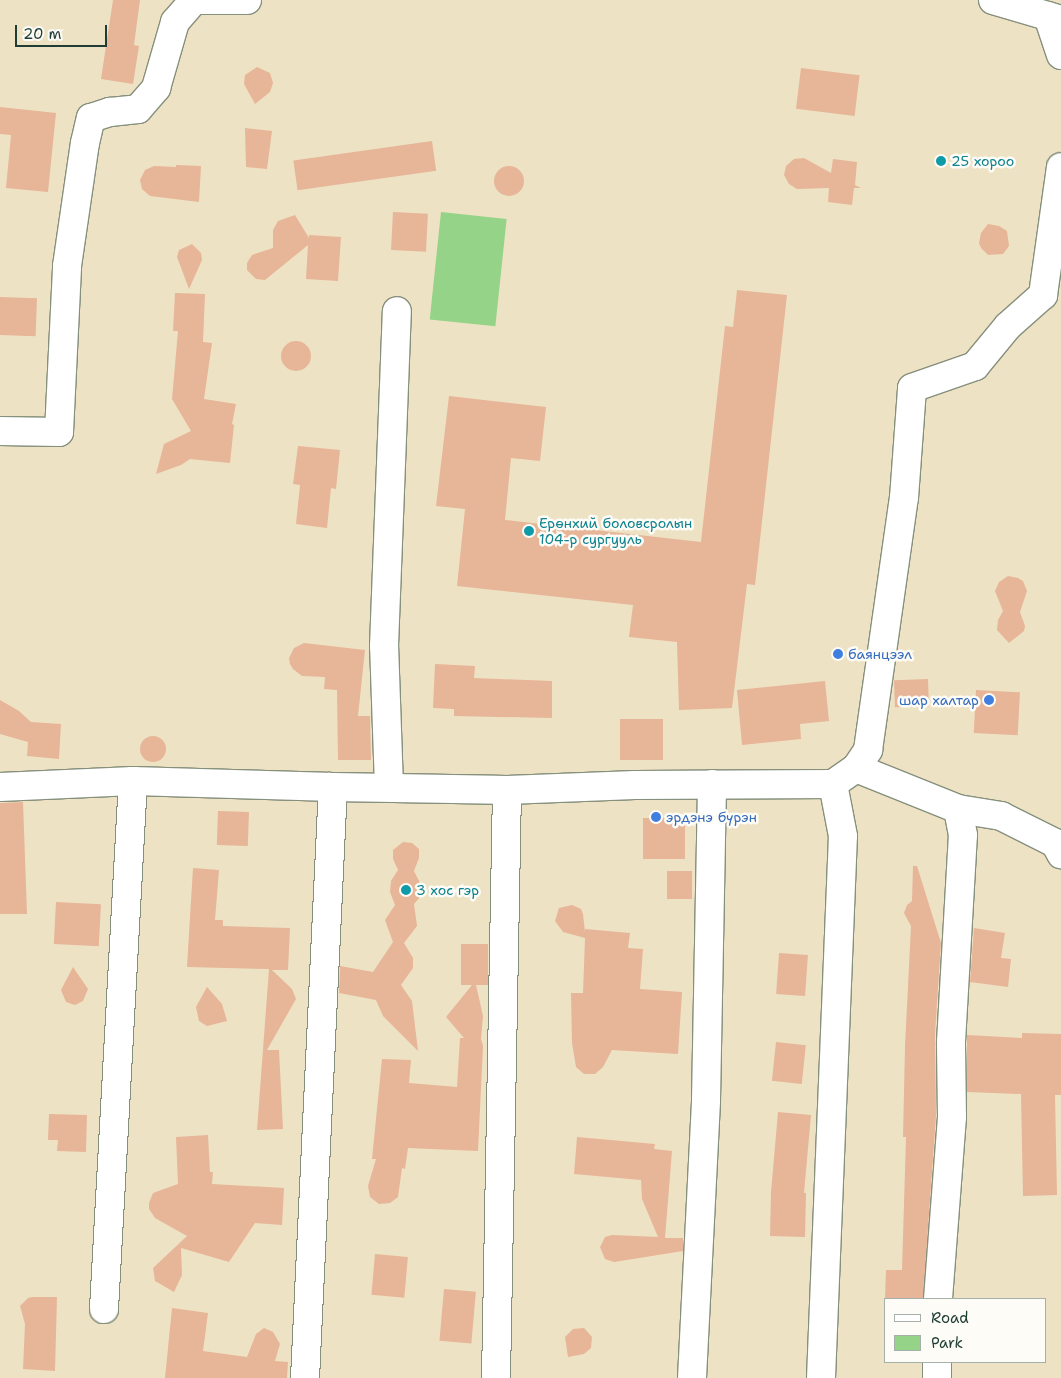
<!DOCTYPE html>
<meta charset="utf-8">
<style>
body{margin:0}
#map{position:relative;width:1061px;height:1378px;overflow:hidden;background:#eee2c4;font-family:"Shantell Sans",sans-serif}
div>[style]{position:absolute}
.green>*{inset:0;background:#95d388;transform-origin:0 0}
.building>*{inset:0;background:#e7b597;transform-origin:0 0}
.round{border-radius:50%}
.roads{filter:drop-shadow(1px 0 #86907c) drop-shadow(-1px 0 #86907c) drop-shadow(0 1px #86907c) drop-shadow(0 -1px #86907c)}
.street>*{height:28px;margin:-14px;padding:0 14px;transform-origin:14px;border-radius:14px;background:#fff}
.secondary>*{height:28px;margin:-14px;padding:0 14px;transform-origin:14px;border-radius:14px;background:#fff}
.dots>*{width:14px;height:14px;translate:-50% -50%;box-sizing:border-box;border:2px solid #fdfcf7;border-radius:50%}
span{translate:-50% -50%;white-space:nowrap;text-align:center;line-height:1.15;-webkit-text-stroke:5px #fdfcf7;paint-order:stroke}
.culture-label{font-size:14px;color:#0d838f}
.left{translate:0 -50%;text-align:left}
.shop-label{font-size:14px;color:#366cbe}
.right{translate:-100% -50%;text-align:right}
.legend{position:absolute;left:884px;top:1298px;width:162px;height:65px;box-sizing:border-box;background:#fdfcf7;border:1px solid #a4b0a9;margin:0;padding:6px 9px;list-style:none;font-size:15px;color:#1f3d34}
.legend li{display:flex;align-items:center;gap:10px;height:25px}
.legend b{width:25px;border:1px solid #a4b0a9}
.scale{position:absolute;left:15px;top:25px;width:92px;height:22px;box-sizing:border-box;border:2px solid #1f3d34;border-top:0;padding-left:6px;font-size:15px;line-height:18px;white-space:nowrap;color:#1f3d34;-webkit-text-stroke:4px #fdfcf7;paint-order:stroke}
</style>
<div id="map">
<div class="green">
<div style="left:441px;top:212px;width:66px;height:108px;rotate:6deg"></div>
</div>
<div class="building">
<div style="clip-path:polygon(113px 0,140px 0,134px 45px,139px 46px,133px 84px,101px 79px)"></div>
<div style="clip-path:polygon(257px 67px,270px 73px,273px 83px,270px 92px,255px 104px,244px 84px,245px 75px)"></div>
<div style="left:801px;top:68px;width:59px;height:41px;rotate:7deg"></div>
<div style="clip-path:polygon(0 107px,56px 113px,48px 192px,6px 188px,11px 135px,0 134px)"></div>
<div style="clip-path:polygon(245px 128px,272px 131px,267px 169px,246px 167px)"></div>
<div style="left:432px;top:141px;width:30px;height:140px;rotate:82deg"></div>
<div style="clip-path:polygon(804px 158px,831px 173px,833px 159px,857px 162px,855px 185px,861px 188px,854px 188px,852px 205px,828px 202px,829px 188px,797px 189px,789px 184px,784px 175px,786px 166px,794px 159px)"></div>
<div style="clip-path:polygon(176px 165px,201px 166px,199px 202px,150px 196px,142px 189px,140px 180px,145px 170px,154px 166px,176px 167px)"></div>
<div class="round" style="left:494px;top:166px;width:30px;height:30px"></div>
<div style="left:393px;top:212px;width:35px;height:38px;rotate:3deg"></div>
<div style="clip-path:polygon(295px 215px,309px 238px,309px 235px,341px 237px,338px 281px,306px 279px,308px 245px,265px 280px,256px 279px,247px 270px,247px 263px,252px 255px,273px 248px,273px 230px,278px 221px)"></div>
<div style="clip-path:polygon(988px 224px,999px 226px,1007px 231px,1009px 246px,1003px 254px,988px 255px,981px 248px,979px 243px,981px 233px)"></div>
<div style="clip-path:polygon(192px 244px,201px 253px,202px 260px,189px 289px,177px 257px,179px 250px)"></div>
<div style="clip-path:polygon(737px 290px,787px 295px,755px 585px,747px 584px,732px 708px,679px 710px,677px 642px,629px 637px,633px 605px,457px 586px,465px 509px,436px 506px,449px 396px,546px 407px,540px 461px,511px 458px,505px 520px,701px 542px,725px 326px,733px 327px)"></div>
<div style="clip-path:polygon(175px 293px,205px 294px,203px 342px,212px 343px,204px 399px,236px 404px,232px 424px,234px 425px,230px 463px,190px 459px,181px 465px,156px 474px,164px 444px,191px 431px,172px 399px,178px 331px,173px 331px)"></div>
<div style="left:0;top:297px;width:37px;height:38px;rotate:2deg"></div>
<div class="round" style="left:281px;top:341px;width:30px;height:30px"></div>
<div style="clip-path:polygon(298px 446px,340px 450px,336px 489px,331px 488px,327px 528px,296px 524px,300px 485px,293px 484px)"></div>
<div style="clip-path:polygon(1008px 576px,1018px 578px,1023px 581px,1027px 591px,1020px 612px,1025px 626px,1024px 631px,1009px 643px,997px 630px,998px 620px,1003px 611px,995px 591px,999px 582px)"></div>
<div style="clip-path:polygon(304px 643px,365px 650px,358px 716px,370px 716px,371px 760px,338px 760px,337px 690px,324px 689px,325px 677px,302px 676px,293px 669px,290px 664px,289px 658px,294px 648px)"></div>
<div style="clip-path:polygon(435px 664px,475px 666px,474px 678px,552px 681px,552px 718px,454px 716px,454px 709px,433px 708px)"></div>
<div style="left:928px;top:679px;width:27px;height:34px;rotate:88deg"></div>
<div style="clip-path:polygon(825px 681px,829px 721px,800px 724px,801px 739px,742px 745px,737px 690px)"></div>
<div style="left:976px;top:690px;width:44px;height:43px;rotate:3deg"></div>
<div style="clip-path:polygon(0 700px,19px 711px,31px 722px,61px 724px,59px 759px,27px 756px,28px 742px,0 734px)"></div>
<div style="left:620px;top:719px;width:43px;height:41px"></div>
<div class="round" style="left:140px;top:736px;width:26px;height:26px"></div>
<div style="clip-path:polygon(23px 802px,27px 914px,0 914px,0 803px)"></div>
<div style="left:218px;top:811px;width:31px;height:34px;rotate:2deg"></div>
<div style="left:643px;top:818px;width:42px;height:41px"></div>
<div style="clip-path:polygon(403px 842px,412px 843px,419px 849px,419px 858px,414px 871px,422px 887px,420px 897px,414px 904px,417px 926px,404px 943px,413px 958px,413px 968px,401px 985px,412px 1001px,418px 1051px,383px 1016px,376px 1000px,339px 993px,340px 966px,373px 972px,393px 942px,385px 920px,395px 905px,390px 892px,391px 881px,398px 870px,393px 859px,393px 850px)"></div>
<div style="clip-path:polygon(913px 866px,917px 866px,941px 943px,935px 1034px,936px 1116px,923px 1299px,885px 1299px,886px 1270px,902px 1270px,906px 1137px,903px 1137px,905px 1046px,911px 926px,904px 913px,907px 905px,912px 901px)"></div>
<div style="clip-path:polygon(193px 868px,219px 870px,215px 920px,223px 920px,223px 926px,290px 928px,288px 970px,272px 970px,292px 989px,296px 999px,267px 1050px,279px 1050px,283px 1129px,257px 1130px,269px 969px,187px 967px)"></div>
<div style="left:667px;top:871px;width:25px;height:28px"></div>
<div style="left:56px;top:902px;width:45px;height:42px;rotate:3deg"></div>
<div style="clip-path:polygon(572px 905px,581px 909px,583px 914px,585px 932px,585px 929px,630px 933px,628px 948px,643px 949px,640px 989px,682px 992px,678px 1054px,612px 1050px,603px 1067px,595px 1074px,584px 1074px,576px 1067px,572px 1043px,571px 993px,583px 993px,585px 938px,563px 932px,555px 921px,559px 908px)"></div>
<div style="clip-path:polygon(974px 928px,1005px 933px,1001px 958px,1011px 959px,1008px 987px,970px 982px)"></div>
<div style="clip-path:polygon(461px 944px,488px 944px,488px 985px,476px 985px,483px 1016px,481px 1039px,483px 1046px,478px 1151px,408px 1148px,405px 1169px,402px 1168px,398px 1197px,390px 1203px,379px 1204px,370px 1197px,368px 1186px,376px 1159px,372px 1159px,382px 1059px,411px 1060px,409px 1083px,457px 1087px,460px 1038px,464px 1038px,446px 1017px,472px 985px,461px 985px)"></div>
<div style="left:779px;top:953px;width:29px;height:41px;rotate:4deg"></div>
<div style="clip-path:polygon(73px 967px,88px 989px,83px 1001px,75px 1005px,66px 1002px,61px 990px)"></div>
<div style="clip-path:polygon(207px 987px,222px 1004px,227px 1021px,207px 1026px,199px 1021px,196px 1007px)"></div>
<div style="clip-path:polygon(1022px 1033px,1061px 1034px,1061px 1095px,1055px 1095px,1057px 1195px,1023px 1196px,1021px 1094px,967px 1092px,967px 1035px,1022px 1038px)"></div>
<div style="left:776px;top:1042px;width:30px;height:39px;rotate:6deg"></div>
<div style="clip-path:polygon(778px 1112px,811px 1115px,804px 1193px,806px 1193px,805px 1237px,770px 1236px,771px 1192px)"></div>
<div style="clip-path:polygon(49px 1114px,87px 1115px,86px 1152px,57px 1151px,58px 1140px,48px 1140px)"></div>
<div style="clip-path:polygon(208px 1135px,210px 1172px,213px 1172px,212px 1184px,284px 1188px,282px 1225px,255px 1223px,229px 1262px,181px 1248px,182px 1275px,174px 1292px,155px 1281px,153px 1268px,187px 1236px,155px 1218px,149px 1209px,149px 1203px,153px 1193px,178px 1184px,176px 1137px)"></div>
<div style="clip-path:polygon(577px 1137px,655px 1144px,654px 1149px,672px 1151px,665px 1238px,683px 1238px,683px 1251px,614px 1262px,605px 1259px,600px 1247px,605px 1237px,612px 1235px,658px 1237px,642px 1199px,641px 1180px,574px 1174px)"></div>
<div style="left:375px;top:1254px;width:33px;height:41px;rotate:5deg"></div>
<div style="left:444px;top:1289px;width:32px;height:52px;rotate:5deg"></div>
<div style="clip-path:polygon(32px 1297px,57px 1297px,55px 1371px,23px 1369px,25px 1324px,20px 1306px,28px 1298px)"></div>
<div style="clip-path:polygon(172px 1308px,208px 1313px,203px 1351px,247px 1357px,256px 1334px,264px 1328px,273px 1332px,280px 1344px,275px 1361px,288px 1362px,287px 1378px,165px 1378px)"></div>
<div style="clip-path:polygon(584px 1328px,592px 1337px,591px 1348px,584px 1354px,568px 1357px,565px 1337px,573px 1329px)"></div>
</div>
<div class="roads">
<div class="street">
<div style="left:196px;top:0;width:51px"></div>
<div style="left:1048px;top:16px;width:41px;rotate:71.6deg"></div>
<div style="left:0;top:431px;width:59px;rotate:1deg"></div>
<div style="left:59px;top:432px;width:166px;rotate:-87.2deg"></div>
<div style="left:67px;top:266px;width:124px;rotate:-81.7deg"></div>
<div style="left:85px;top:143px;width:26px;rotate:-77deg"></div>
<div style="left:91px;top:118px;width:20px;rotate:-18deg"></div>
<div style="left:110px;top:112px;width:28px;rotate:-6deg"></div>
<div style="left:138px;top:109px;width:28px;rotate:-49deg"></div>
<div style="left:156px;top:88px;width:69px;rotate:-73.9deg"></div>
<div style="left:175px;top:22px;width:29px;rotate:-49deg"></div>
<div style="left:856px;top:768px;width:110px;rotate:21.9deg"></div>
<div style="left:958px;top:809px;width:44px;rotate:9.2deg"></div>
<div style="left:1001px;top:816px;width:60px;rotate:26.6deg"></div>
<div style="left:1055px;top:843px;width:13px;rotate:61deg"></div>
<div style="left:0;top:787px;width:133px;rotate:-2.6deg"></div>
<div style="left:133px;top:781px;width:200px;rotate:1.7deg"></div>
<div style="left:333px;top:787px;width:174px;rotate:1deg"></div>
<div style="left:507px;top:790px;width:128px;rotate:-2.2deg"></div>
<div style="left:635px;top:785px;width:198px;rotate:-0.3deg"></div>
<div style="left:833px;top:784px;width:28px;rotate:-35deg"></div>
<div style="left:856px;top:768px;width:22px;rotate:-56deg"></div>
<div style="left:868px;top:750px;width:255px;rotate:-81.9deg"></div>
<div style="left:904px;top:498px;width:110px;rotate:-85.8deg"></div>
<div style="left:912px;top:388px;width:67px;rotate:-19.2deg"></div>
<div style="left:975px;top:366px;width:52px;rotate:-50.5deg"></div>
<div style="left:1008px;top:326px;width:47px;rotate:-41.5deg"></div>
<div style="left:1043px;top:295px;width:129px;rotate:-82deg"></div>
<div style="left:389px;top:787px;width:141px;rotate:-92deg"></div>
<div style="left:384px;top:646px;width:335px;rotate:-87.8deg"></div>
<div style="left:938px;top:1299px;width:183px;rotate:-85.6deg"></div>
<div style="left:952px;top:1117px;width:75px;rotate:-90.8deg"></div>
<div style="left:951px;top:1042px;width:207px;rotate:-86.7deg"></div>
<div style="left:963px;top:835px;width:26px;rotate:-101deg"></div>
<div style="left:104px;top:1309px;width:529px;rotate:-86.86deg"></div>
<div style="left:937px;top:1362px;width:16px;rotate:90deg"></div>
<div style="left:305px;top:1378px;width:592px;rotate:-87.29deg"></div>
<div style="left:496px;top:1378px;width:588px;rotate:-88.93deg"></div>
<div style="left:692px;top:1378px;width:278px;rotate:-87.1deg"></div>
<div style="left:706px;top:1100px;width:316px;rotate:-88.9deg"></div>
<div style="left:821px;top:1378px;width:542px;rotate:-87.68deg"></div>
<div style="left:843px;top:836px;width:53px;rotate:-100.9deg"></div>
</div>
<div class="secondary">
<div style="left:993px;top:0;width:71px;rotate:16.4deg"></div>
</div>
</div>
<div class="dots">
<div style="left:941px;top:161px;background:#0f9aa8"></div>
<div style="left:529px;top:531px;background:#0f9aa8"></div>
<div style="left:838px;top:654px;background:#3f7fe0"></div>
<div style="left:989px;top:700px;background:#3f7fe0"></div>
<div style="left:656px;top:817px;background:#3f7fe0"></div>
<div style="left:406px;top:890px;background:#0f9aa8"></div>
</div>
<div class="culture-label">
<span class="left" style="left:951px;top:161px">25 хороо</span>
<span class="left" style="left:539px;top:531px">Ерөнхий боловсролын<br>104-р сургууль</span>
<span class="left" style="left:416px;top:890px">3 хос гэр</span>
</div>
<div class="shop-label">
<span class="left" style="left:848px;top:654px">баянцээл</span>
<span class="right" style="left:979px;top:700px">шар халтар</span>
<span class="left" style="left:666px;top:817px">эрдэнэ бүрэн</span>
</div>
<ul class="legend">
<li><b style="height:6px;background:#fff"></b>Road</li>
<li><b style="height:14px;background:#95d388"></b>Park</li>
</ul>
<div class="scale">20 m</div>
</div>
